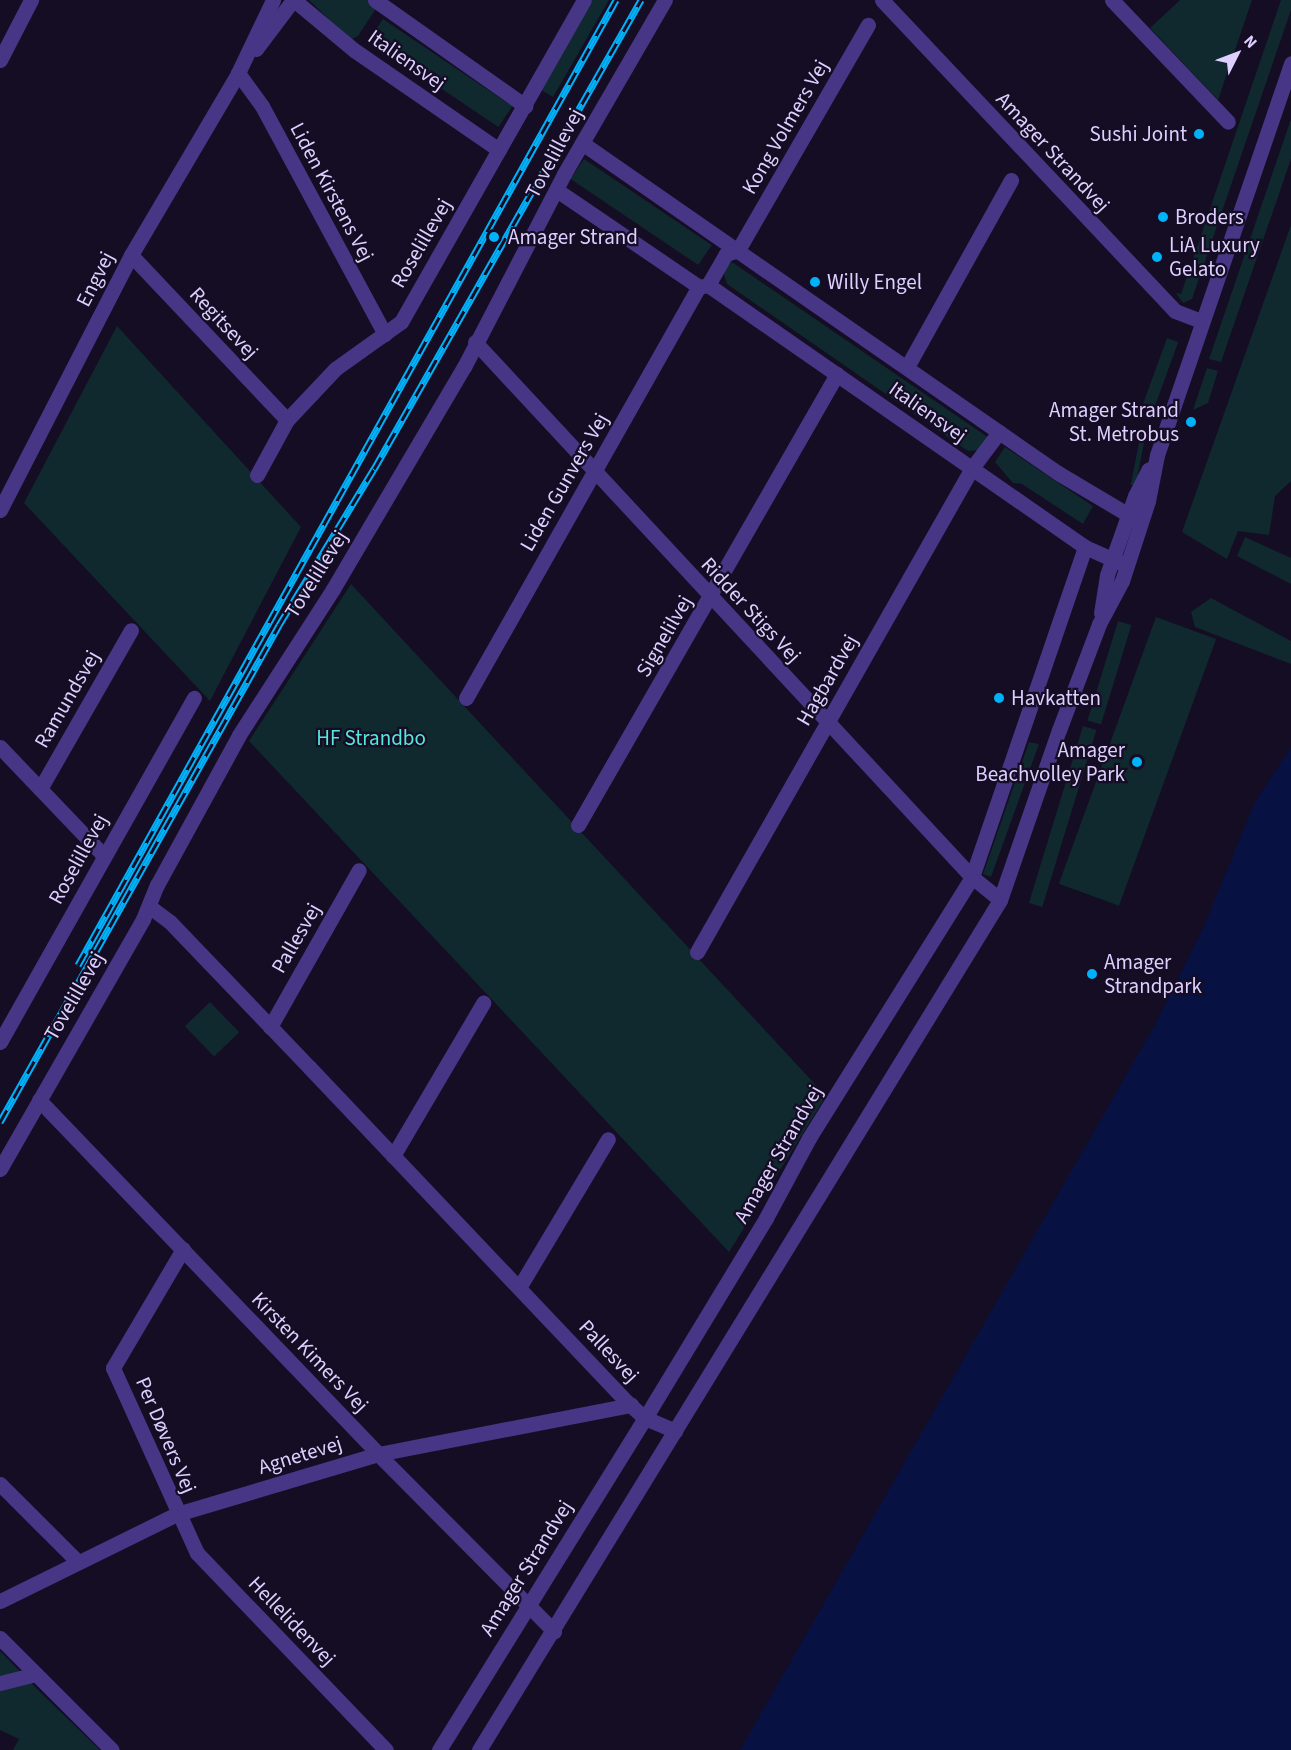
<!DOCTYPE html>
<meta charset="utf-8">
<style>
body{margin:0}
#map{position:relative;width:1291px;height:1750px;overflow:hidden;background:#150d24;font-family:"Source Sans 3",sans-serif}
div>[style]{position:absolute}
.green>*{inset:0;background:#0f292e;transform-origin:0 0}
.water>*{inset:0;background:#071142}
.minor>*{height:15px;margin:-7.5px;padding:0 7.5px;transform-origin:7.5px;border-radius:7.5px;background:#473585}
.tertiary>*{height:15px;margin:-7.5px;padding:0 7.5px;transform-origin:7.5px;border-radius:7.5px;background:#473585}
.rail>*{height:7px;margin-top:-3.5px;transform-origin:0;background:repeating-linear-gradient(90deg,#150d24 0 14px,#00b2fa 0 28px);box-sizing:border-box;border-block:2px solid #00b2fa}
.dots>*{width:16px;height:16px;translate:-50% -50%;box-sizing:border-box;border:3px solid #150d24;border-radius:50%}
span{translate:-50% -50%;white-space:nowrap;text-align:center;line-height:1.15;-webkit-text-stroke:4.5px #150d24;paint-order:stroke}
.street-label{font-size:21px;color:#decfff}
.poi-label{font-size:21px;color:#decfff}
.right{translate:-100% -50%;text-align:right}
.left{translate:0 -50%;text-align:left}
.park-label{font-size:21px;color:#55e6dd}
.north{position:absolute;left:1207px;top:24px;width:60px;height:60px;-webkit-text-stroke:4px #150d24;paint-order:stroke;rotate:48deg;font-size:16px;font-weight:700;line-height:24px;text-align:center;color:#decfff}
.north::after{content:'';display:block;margin:auto;width:21px;height:27px;background:#decfff;clip-path:polygon(50% 0,100% 100%,50% 72%,0 100%)}
</style>
<div id="map">
<div class="green">
<div style="clip-path:polygon(309px 0,367px 0,377px 7px,358px 36px,350px 40px)"></div>
<div style="clip-path:polygon(592px 0,609px 0,553px 97px,538px 88px)"></div>
<div style="clip-path:polygon(1180px 0,1252px 0,1218px 100px,1150px 28px)"></div>
<div style="clip-path:polygon(1281px 0,1291px 0,1291px 10px,1192px 299px,1183px 303px,1176px 293px,1181px 294px)"></div>
<div style="left:383px;top:19px;width:156px;height:25px;rotate:34deg"></div>
<div style="clip-path:polygon(1291px 119px,1291px 159px,1221px 362px,1209px 359px)"></div>
<div style="left:584px;top:159px;width:154px;height:24px;rotate:34deg"></div>
<div style="clip-path:polygon(1291px 225px,1291px 481px,1275px 496px,1269px 535px,1238px 531px,1227px 559px,1182px 532px)"></div>
<div style="clip-path:polygon(732px 262px,989px 438px,980px 450px,968px 451px,727px 284px,723px 271px)"></div>
<div style="clip-path:polygon(117px 326px,301px 527px,210px 701px,24px 503px)"></div>
<div style="left:1167px;top:338px;width:12px;height:75px;rotate:20deg"></div>
<div style="clip-path:polygon(1207px 368px,1218px 371px,1208px 403px,1193px 410px)"></div>
<div style="left:1141px;top:432px;width:5px;height:54px;rotate:11deg"></div>
<div style="clip-path:polygon(1005px 447px,1093px 506px,1083px 524px,1022px 484px,1013px 483px,995px 462px)"></div>
<div style="clip-path:polygon(1245px 537px,1291px 558px,1291px 584px,1237px 556px)"></div>
<div style="clip-path:polygon(351px 584px,826px 1096px,729px 1252px,249px 741px)"></div>
<div style="clip-path:polygon(1211px 598px,1291px 641px,1291px 664px,1195px 627px,1191px 612px)"></div>
<div style="left:1156px;top:617px;width:64px;height:284px;rotate:20deg"></div>
<div style="left:1118px;top:621px;width:14px;height:104px;rotate:17deg"></div>
<div style="left:1083px;top:726px;width:14px;height:185px;rotate:17deg"></div>
<div style="clip-path:polygon(1029px 742px,1039px 744px,991px 877px,983px 874px)"></div>
<div style="left:210px;top:1002px;width:42px;height:35px;rotate:46deg"></div>
<div style="clip-path:polygon(0 1651px,40px 1692px,100px 1750px,13px 1750px,19px 1739px,0 1730px)"></div>
</div>
<div class="water">
<div style="clip-path:polygon(1291px 747px,1291px 1750px,740px 1750px,1156px 1023px,1204px 926px,1255px 802px)"></div>
</div>
<div class="minor">
<div style="left:294px;top:0;width:78px;rotate:39.8deg"></div>
<div style="left:354px;top:50px;width:176px;rotate:34.6deg"></div>
<div style="left:882px;top:0;width:427px;rotate:46.7deg"></div>
<div style="left:1175px;top:311px;width:28px;rotate:21deg"></div>
<div style="left:1112px;top:0;width:168px;rotate:46.4deg"></div>
<div style="left:0;top:60px;width:68px;rotate:-62.7deg"></div>
<div style="left:238px;top:73px;width:41px;rotate:54deg"></div>
<div style="left:262px;top:106px;width:259px;rotate:61.7deg"></div>
<div style="left:582px;top:143px;width:579px;rotate:34.73deg"></div>
<div style="left:1058px;top:473px;width:94px;rotate:30.7deg"></div>
<div style="left:558px;top:191px;width:171px;rotate:34.2deg"></div>
<div style="left:699px;top:287px;width:9px;rotate:-13deg"></div>
<div style="left:708px;top:285px;width:459px;rotate:34.8deg"></div>
<div style="left:1085px;top:547px;width:42px;rotate:24.1deg"></div>
<div style="left:131px;top:255px;width:227px;rotate:46.6deg"></div>
<div style="left:708px;top:285px;width:36px;rotate:-60deg"></div>
<div style="left:726px;top:254px;width:13px;rotate:-18deg"></div>
<div style="left:738px;top:250px;width:260px;rotate:-60deg"></div>
<div style="left:475px;top:342px;width:730px;rotate:47.11deg"></div>
<div style="left:972px;top:877px;width:36px;rotate:39deg"></div>
<div style="left:907px;top:367px;width:214px;rotate:-60.9deg"></div>
<div style="left:257px;top:475px;width:63px;rotate:-61.4deg"></div>
<div style="left:287px;top:420px;width:70px;rotate:-46.7deg"></div>
<div style="left:335px;top:369px;width:81px;rotate:-35.5deg"></div>
<div style="left:401px;top:322px;width:370px;rotate:-60.4deg"></div>
<div style="left:466px;top:698px;width:472px;rotate:-60.5deg"></div>
<div style="left:0;top:747px;width:151px;rotate:46.3deg"></div>
<div style="left:40px;top:789px;width:183px;rotate:-60.2deg"></div>
<div style="left:578px;top:825px;width:520px;rotate:-60.13deg"></div>
<div style="left:150px;top:907px;width:25px;rotate:37deg"></div>
<div style="left:170px;top:922px;width:201px;rotate:46.2deg"></div>
<div style="left:309px;top:1067px;width:462px;rotate:46.5deg"></div>
<div style="left:627px;top:1402px;width:24px;rotate:42deg"></div>
<div style="left:645px;top:1418px;width:33px;rotate:23deg"></div>
<div style="left:697px;top:952px;width:557px;rotate:-60.4deg"></div>
<div style="left:972px;top:468px;width:45px;rotate:-53.1deg"></div>
<div style="left:270px;top:1027px;width:180px;rotate:-60.5deg"></div>
<div style="left:0;top:1042px;width:395px;rotate:-60.6deg"></div>
<div style="left:39px;top:1100px;width:490px;rotate:46.2deg"></div>
<div style="left:378px;top:1454px;width:250px;rotate:45.2deg"></div>
<div style="left:393px;top:1156px;width:178px;rotate:-59.5deg"></div>
<div style="left:0;top:1169px;width:288px;rotate:-60.2deg"></div>
<div style="left:143px;top:919px;width:37px;rotate:-68deg"></div>
<div style="left:157px;top:885px;width:171px;rotate:-61.3deg"></div>
<div style="left:239px;top:735px;width:174px;rotate:-57.2deg"></div>
<div style="left:333px;top:589px;width:258px;rotate:-59.5deg"></div>
<div style="left:464px;top:367px;width:217px;rotate:-62.6deg"></div>
<div style="left:564px;top:174px;width:201px;rotate:-59.9deg"></div>
<div style="left:183px;top:1249px;width:138px;rotate:120.5deg"></div>
<div style="left:113px;top:1368px;width:203px;rotate:65.6deg"></div>
<div style="left:197px;top:1553px;width:273px;rotate:46.2deg"></div>
<div style="left:520px;top:1286px;width:171px;rotate:-59.1deg"></div>
<div style="left:0;top:1484px;width:110px;rotate:45deg"></div>
<div style="left:0;top:1601px;width:197px;rotate:-26.2deg"></div>
<div style="left:177px;top:1514px;width:210px;rotate:-16.6deg"></div>
<div style="left:378px;top:1454px;width:258px;rotate:-11deg"></div>
<div style="left:0;top:1638px;width:158px;rotate:45deg"></div>
<div style="left:0;top:1683px;width:37px;rotate:-14deg"></div>
<div style="left:439px;top:1750px;width:391px;rotate:-58.2deg"></div>
<div style="left:645px;top:1418px;width:234px;rotate:-58.8deg"></div>
<div style="left:766px;top:1218px;width:91px;rotate:-61.7deg"></div>
<div style="left:809px;top:1138px;width:308px;rotate:-58deg"></div>
<div style="left:972px;top:877px;width:349px;rotate:-71.1deg"></div>
</div>
<div class="tertiary">
<div style="left:375px;top:0;width:184px;rotate:35.2deg"></div>
<div style="left:256px;top:49px;width:61px;rotate:-52.9deg"></div>
<div style="left:0;top:510px;width:287px;rotate:-62.8deg"></div>
<div style="left:131px;top:255px;width:211px;rotate:-59.5deg"></div>
<div style="left:238px;top:73px;width:81px;rotate:-64.4deg"></div>
<div style="left:1101px;top:613px;width:38px;rotate:-81deg"></div>
<div style="left:1107px;top:575px;width:84px;rotate:-70.5deg"></div>
<div style="left:1135px;top:496px;width:30px;rotate:-63deg"></div>
<div style="left:479px;top:1750px;width:997px;rotate:-58.49deg"></div>
<div style="left:1000px;top:900px;width:180px;rotate:-70.9deg"></div>
<div style="left:1059px;top:730px;width:113px;rotate:-69.3deg"></div>
<div style="left:1099px;top:624px;width:49px;rotate:-61.9deg"></div>
<div style="left:1122px;top:581px;width:84px;rotate:-72deg"></div>
<div style="left:1148px;top:501px;width:47px;rotate:-78.9deg"></div>
<div style="left:1157px;top:455px;width:414px;rotate:-71.1deg"></div>
</div>
<div class="rail">
<div style="left:78px;top:965px;width:1105px;rotate:-60.86deg"></div>
<div style="left:0;top:1122px;width:570px;rotate:-60.69deg"></div>
<div style="left:279px;top:625px;width:183px;rotate:-58.7deg"></div>
<div style="left:374px;top:469px;width:540px;rotate:-60.35deg"></div>
</div>
<div class="dots">
<div style="left:1199px;top:134px;background:#00b2fa"></div>
<div style="left:1163px;top:217px;background:#00b2fa"></div>
<div style="left:494px;top:237px;background:#00b2fa"></div>
<div style="left:1157px;top:257px;background:#00b2fa"></div>
<div style="left:815px;top:282px;background:#00b2fa"></div>
<div style="left:1191px;top:422px;background:#00b2fa"></div>
<div style="left:999px;top:698px;background:#00b2fa"></div>
<div style="left:1137px;top:762px;background:#00b2fa"></div>
<div style="left:1092px;top:974px;background:#00b2fa"></div>
</div>
<div class="street-label">
<span style="left:407px;top:60px;rotate:35deg">Italiensvej</span>
<span style="left:785px;top:127px;rotate:-60deg">Kong Volmers Vej</span>
<span style="left:1053px;top:152px;rotate:47deg">Amager Strandvej</span>
<span style="left:554px;top:153px;rotate:-62deg">Tovelillevej</span>
<span style="left:332px;top:192px;rotate:62deg">Liden Kirstens Vej</span>
<span style="left:421px;top:243px;rotate:-60deg">Roselillevej</span>
<span style="left:95px;top:279px;rotate:-63deg">Engvej</span>
<span style="left:224px;top:323px;rotate:47deg">Regitsevej</span>
<span style="left:928px;top:412px;rotate:35deg">Italiensvej</span>
<span style="left:564px;top:482px;rotate:-60deg">Liden Gunvers Vej</span>
<span style="left:316px;top:574px;rotate:-58deg">Tovelillevej</span>
<span style="left:751px;top:610px;rotate:47deg">Ridder Stigs Vej</span>
<span style="left:664px;top:636px;rotate:-60deg">Signelilvej</span>
<span style="left:827px;top:680px;rotate:-60deg">Hagbardvej</span>
<span style="left:67px;top:699px;rotate:-60deg">Ramundsvej</span>
<span style="left:78px;top:859px;rotate:-61deg">Roselillevej</span>
<span style="left:296px;top:938px;rotate:-60deg">Pallesvej</span>
<span style="left:74px;top:996px;rotate:-60deg">Tovelillevej</span>
<span style="left:778px;top:1154px;rotate:-60deg">Amager Strandvej</span>
<span style="left:609px;top:1351px;rotate:47deg">Pallesvej</span>
<span style="left:310px;top:1352px;rotate:46deg">Kirsten Kimers Vej</span>
<span style="left:166px;top:1435px;rotate:67deg">Per Døvers Vej</span>
<span style="left:300px;top:1455px;rotate:-17deg">Agnetevej</span>
<span style="left:526px;top:1568px;rotate:-58deg">Amager Strandvej</span>
<span style="left:292px;top:1621px;rotate:46deg">Hellelidenvej</span>
</div>
<div class="poi-label">
<span class="right" style="left:1187px;top:134px">Sushi Joint</span>
<span class="left" style="left:1175px;top:217px">Broders</span>
<span class="left" style="left:508px;top:237px">Amager Strand</span>
<span class="left" style="left:1169px;top:257px">LiA Luxury<br>Gelato</span>
<span class="left" style="left:827px;top:282px">Willy Engel</span>
<span class="right" style="left:1179px;top:422px">Amager Strand<br>St. Metrobus</span>
<span class="left" style="left:1011px;top:698px">Havkatten</span>
<span class="right" style="left:1125px;top:762px">Amager<br>Beachvolley Park</span>
<span class="left" style="left:1104px;top:974px">Amager<br>Strandpark</span>
</div>
<div class="park-label">
<span style="left:371px;top:738px">HF Strandbo</span>
</div>
<div class="north">N</div>
</div>
